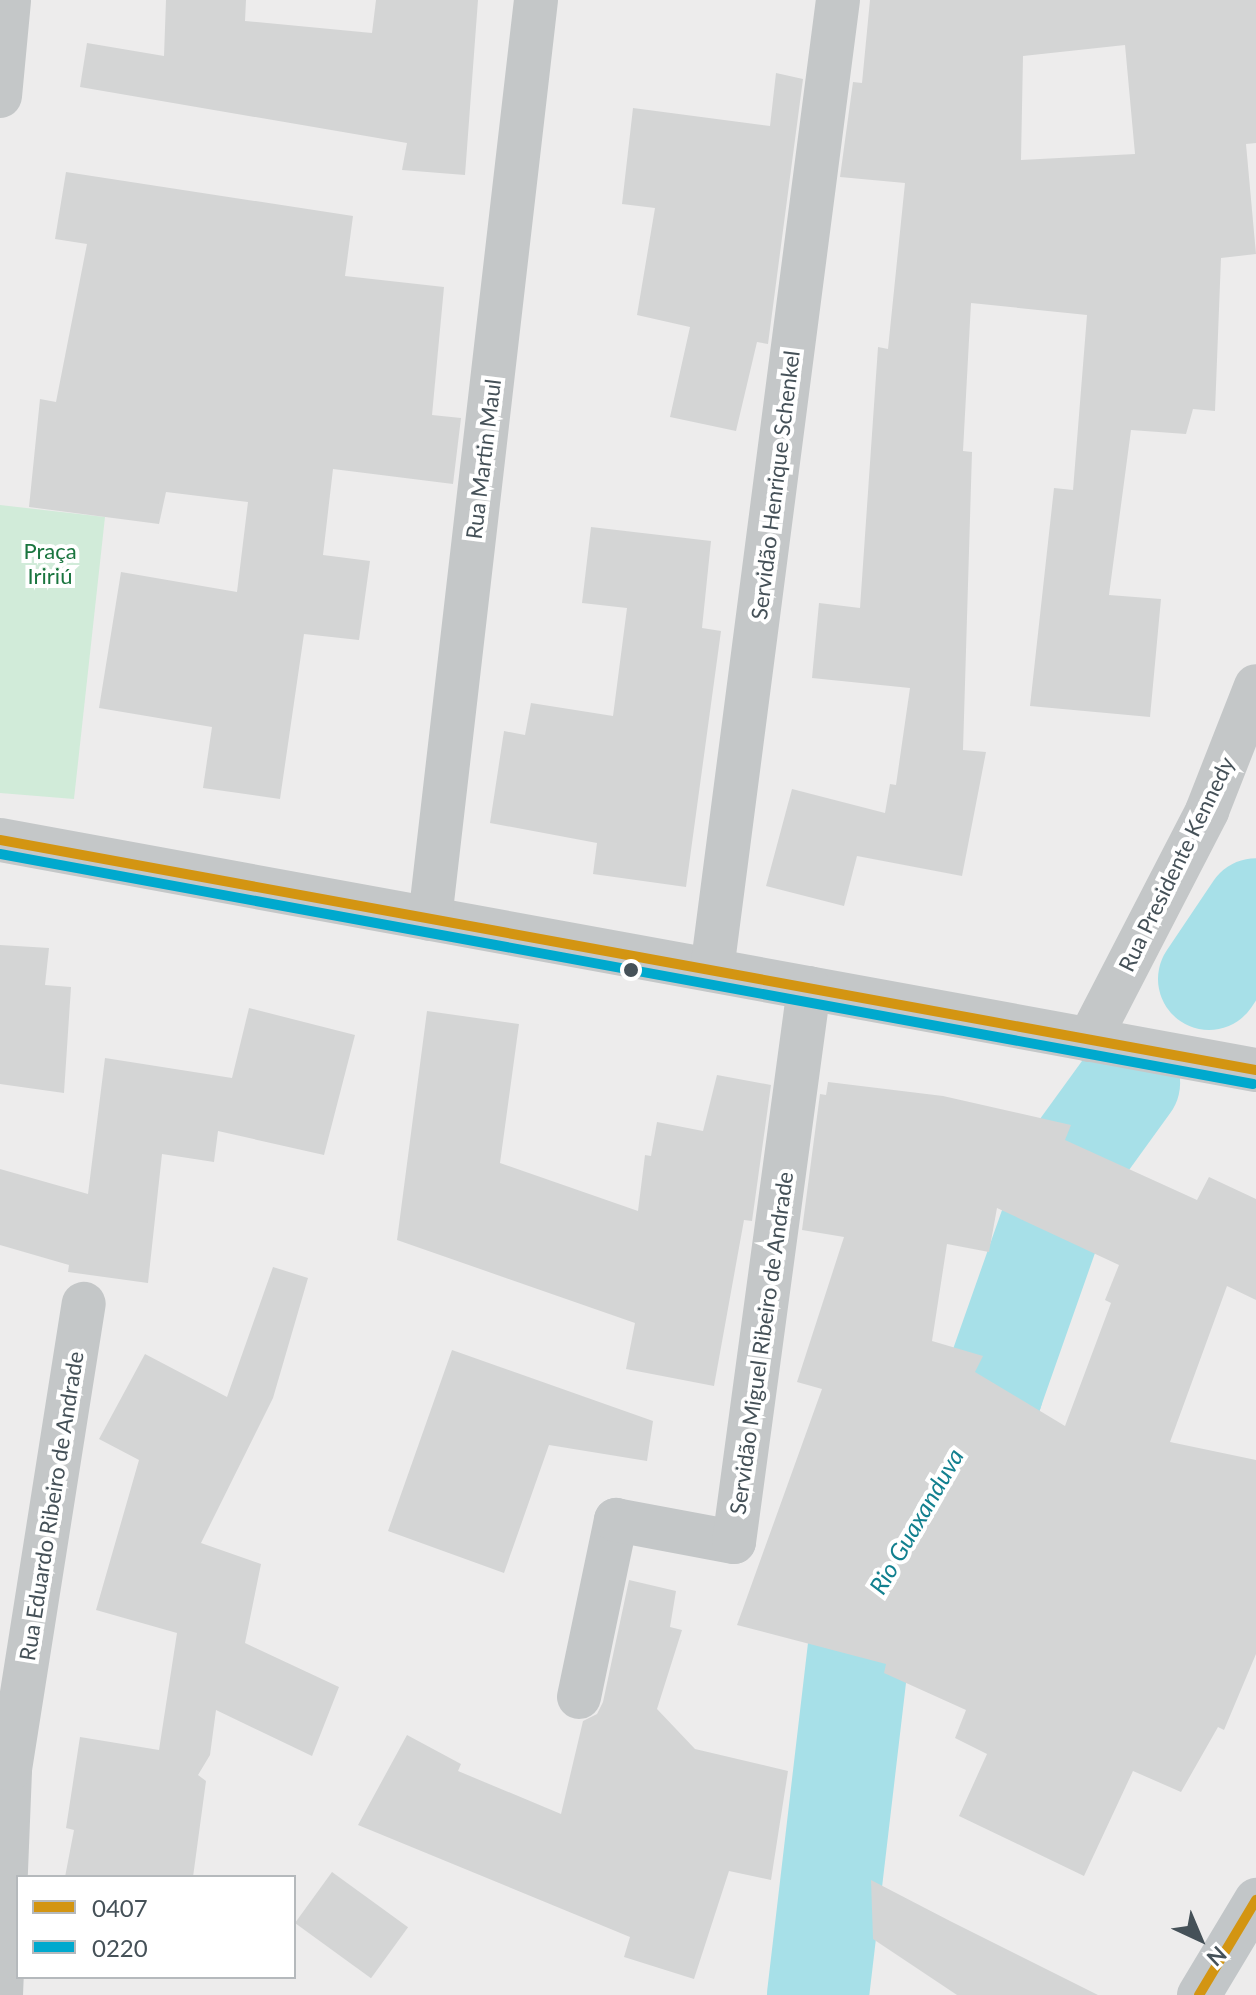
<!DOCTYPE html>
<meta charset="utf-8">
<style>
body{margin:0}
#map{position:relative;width:1256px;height:1995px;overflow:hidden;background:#edecec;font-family:Lato,sans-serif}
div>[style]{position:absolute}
.green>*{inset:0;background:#d1ebd9}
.river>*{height:102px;margin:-51px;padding:0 51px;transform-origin:51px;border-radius:51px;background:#a7e0e8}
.building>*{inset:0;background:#d4d5d5;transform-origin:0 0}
.street>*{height:44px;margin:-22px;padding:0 22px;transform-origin:22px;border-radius:22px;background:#c4c7c8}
.primary>*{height:44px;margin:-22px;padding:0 22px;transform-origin:22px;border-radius:22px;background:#c2c6c8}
.bus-1>*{height:10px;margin:-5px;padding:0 5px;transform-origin:5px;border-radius:5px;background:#d39512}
.bus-2>*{height:10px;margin:-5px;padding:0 5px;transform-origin:5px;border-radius:5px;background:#00a9ce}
.dots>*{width:22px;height:22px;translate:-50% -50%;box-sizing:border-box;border:4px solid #fff;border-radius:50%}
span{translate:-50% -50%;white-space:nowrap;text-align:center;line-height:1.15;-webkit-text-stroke:8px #fff;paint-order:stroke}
.street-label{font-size:22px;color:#455158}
.park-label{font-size:22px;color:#1a753f}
.water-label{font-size:24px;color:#12808f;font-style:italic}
.legend{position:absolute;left:16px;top:1875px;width:280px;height:104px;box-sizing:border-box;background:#fff;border:2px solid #b5b9bc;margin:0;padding:10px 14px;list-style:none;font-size:24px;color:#455158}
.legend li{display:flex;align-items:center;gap:16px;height:40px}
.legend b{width:40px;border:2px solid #b5b9bc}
.north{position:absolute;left:1160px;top:1899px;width:80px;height:80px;-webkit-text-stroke:6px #fff;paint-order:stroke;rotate:136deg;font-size:22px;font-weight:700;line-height:32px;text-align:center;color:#455158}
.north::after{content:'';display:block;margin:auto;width:28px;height:36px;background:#455158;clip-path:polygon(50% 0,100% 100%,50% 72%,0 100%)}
</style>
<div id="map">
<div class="green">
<div style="clip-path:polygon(0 505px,105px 517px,74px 799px,0 793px)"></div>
</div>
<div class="river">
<div style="left:1209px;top:979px;width:84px;rotate:-56.1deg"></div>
<div style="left:818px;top:1995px;width:385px;rotate:-83.3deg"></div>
<div style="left:863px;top:1613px;width:256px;rotate:-59.7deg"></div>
<div style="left:992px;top:1392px;width:247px;rotate:-70.6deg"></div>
<div style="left:1074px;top:1159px;width:94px;rotate:-54.1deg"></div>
</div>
<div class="building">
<div style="clip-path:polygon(166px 0,246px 0,245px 21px,372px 33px,376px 0,478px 0,465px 175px,402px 170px,407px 143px,80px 87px,87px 43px,164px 56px)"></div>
<div style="clip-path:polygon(evenodd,870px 0,1256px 0,1256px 143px,1246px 144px,1256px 254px,1221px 258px,1215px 411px,1193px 409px,1186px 434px,1131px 430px,1109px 595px,1161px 599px,1150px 717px,1030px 706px,1054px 488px,1073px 490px,1087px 315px,971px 303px,963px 451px,972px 452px,963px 750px,986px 752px,962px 876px,857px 856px,844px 906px,766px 886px,792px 789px,885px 813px,890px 784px,896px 785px,910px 688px,812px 678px,819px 603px,860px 608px,878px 347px,888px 349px,905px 183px,840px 177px,853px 82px,862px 83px,870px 0,1125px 45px,1135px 154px,1021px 160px,1023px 56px,1125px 45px)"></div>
<div style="clip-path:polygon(776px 73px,803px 79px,768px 344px,757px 342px,736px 431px,670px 417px,690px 327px,637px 315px,655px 208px,622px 204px,633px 108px,770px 126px)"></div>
<div style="clip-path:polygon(66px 172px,353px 216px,345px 276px,444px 287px,432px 415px,461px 418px,453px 484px,333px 469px,323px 555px,370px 561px,359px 640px,304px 634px,280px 799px,203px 788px,212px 727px,99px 708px,121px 572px,237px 592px,248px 502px,166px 492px,159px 524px,29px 507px,40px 399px,56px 402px,87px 244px,55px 239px)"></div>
<div style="clip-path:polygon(591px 527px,711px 541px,702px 628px,721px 631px,686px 887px,593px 874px,597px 843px,490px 823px,504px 731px,525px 735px,531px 703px,613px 716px,627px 608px,582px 603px)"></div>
<div style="clip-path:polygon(0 945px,49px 948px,45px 985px,71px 987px,64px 1093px,0 1084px)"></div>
<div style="clip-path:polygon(249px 1008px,355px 1035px,324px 1155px,218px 1131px,214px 1162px,162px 1154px,148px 1283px,68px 1272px,69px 1265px,0 1245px,0 1169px,88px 1194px,105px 1058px,232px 1078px)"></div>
<div style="clip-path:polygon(427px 1011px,519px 1024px,500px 1163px,638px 1211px,645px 1155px,651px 1156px,657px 1122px,703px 1131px,717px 1075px,771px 1085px,752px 1221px,744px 1220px,714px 1386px,626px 1369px,635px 1323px,397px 1240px)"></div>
<div style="clip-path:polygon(evenodd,828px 1082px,943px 1096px,1071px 1125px,1065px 1140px,1197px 1200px,1209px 1177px,1256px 1199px,1256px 1300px,1227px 1286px,1170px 1442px,1256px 1460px,1256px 1654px,1224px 1730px,1218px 1727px,1181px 1792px,1133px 1771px,1084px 1876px,959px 1816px,987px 1754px,955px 1738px,966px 1710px,884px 1673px,886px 1664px,737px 1625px,822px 1389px,797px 1382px,844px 1237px,802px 1230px,820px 1094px,826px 1095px,828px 1082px,997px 1208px,1119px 1265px,1105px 1300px,1111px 1303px,1065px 1426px,975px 1372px,983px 1356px,932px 1341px,947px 1244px,989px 1252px,997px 1208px)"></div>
<div style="clip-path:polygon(273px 1267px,308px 1278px,273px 1398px,201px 1543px,261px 1564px,245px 1643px,339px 1687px,312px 1756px,216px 1710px,210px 1755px,198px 1775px,206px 1781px,193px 1877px,65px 1877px,74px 1830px,66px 1828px,80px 1737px,159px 1750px,177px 1633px,96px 1610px,139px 1460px,99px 1439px,145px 1354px,227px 1397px)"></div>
<div style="clip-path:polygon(452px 1350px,653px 1421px,647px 1461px,549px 1445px,504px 1573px,388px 1531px)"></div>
<div style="clip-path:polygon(629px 1580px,676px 1591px,670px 1627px,682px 1630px,657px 1709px,695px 1749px,788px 1771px,771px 1880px,729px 1871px,694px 1979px,624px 1957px,630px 1937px,358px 1825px,407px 1735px,461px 1764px,458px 1771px,561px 1814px,583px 1721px,597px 1714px,603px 1702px)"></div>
<div style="left:332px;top:1872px;width:94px;height:63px;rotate:36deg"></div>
<div style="clip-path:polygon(871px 1880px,950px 1921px,1098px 1995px,957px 1995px,873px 1939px)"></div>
</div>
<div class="street">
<div style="left:0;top:96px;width:96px;rotate:-84.6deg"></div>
<div style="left:0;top:840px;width:1277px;rotate:10.38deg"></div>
<div style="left:430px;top:919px;width:925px;rotate:-83.42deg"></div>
<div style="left:712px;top:970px;width:978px;rotate:-82.6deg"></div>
<div style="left:1089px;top:1040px;width:258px;rotate:-62.7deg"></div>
<div style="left:1207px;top:811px;width:134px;rotate:-68.6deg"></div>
<div style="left:579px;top:1697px;width:181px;rotate:-78.2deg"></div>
<div style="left:616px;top:1520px;width:120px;rotate:10.6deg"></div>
<div style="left:734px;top:1542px;width:559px;rotate:-82.29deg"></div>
<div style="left:1px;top:1995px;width:226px;rotate:-87.7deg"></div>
<div style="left:10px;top:1769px;width:471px;rotate:-81deg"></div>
</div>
<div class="primary">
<div style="left:1199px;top:1995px;width:111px;rotate:-59deg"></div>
</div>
<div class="bus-1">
<div style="left:0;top:840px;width:1277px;rotate:10.38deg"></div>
<div style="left:1199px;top:1995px;width:111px;rotate:-59deg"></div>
</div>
<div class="bus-2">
<div style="left:0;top:854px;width:1274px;rotate:10.4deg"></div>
</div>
<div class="dots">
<div style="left:631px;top:970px;background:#455158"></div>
</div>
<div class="street-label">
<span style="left:483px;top:459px;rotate:-83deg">Rua Martin Maul</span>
<span style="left:775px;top:485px;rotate:-83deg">Servidão Henrique Schenkel</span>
<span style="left:1176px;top:864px;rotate:-64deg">Rua Presidente Kennedy</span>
<span style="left:761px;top:1343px;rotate:-82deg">Servidão Miguel Ribeiro de Andrade</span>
<span style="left:51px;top:1506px;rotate:-81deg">Rua Eduardo Ribeiro de Andrade</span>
</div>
<div class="park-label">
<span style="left:50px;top:563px">Praça<br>Iririú</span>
</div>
<div class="water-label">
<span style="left:916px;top:1521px;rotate:-60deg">Rio Guaxanduva</span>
</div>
<ul class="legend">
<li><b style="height:10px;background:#d39512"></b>0407</li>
<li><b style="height:10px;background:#00a9ce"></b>0220</li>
</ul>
<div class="north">N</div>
</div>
